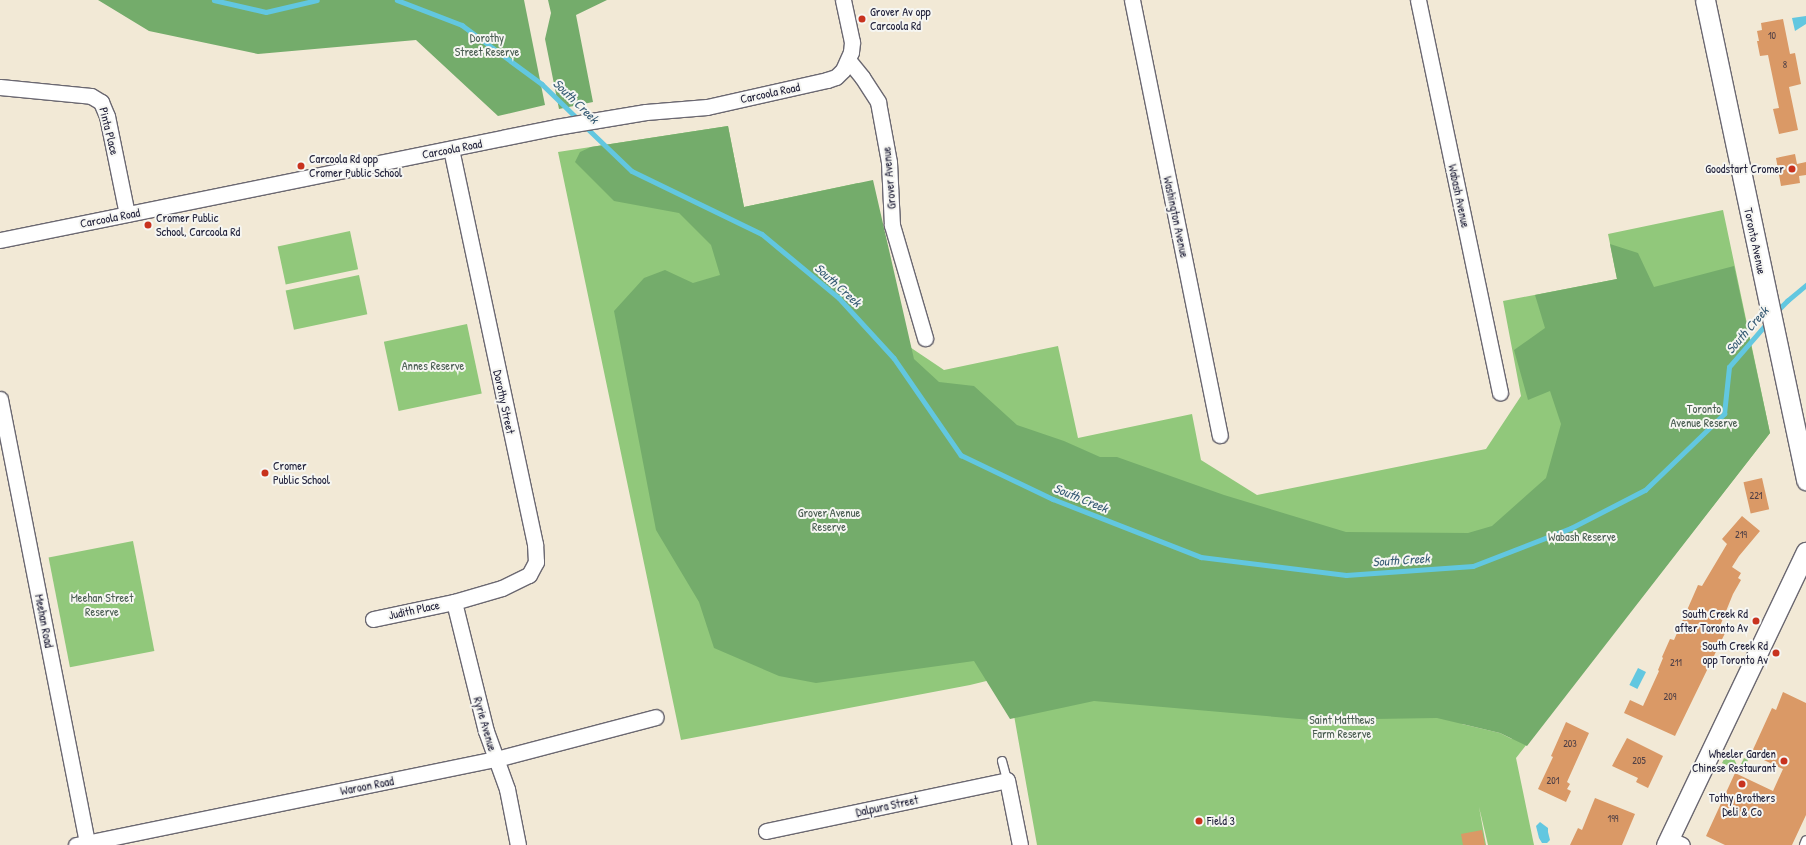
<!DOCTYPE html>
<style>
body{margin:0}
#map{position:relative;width:1806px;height:845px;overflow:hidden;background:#f2e9d6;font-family:"Patrick Hand",sans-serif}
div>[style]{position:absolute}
.green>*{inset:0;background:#91c87b;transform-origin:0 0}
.forest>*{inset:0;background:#74ac6b}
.water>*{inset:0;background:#62c7e0;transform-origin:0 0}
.stream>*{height:4.5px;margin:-2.25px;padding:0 2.25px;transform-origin:2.25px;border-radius:2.25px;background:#62c7e0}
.building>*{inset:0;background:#da9966;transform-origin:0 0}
.roads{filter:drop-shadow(1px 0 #6b6871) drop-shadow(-1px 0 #6b6871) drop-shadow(0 1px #6b6871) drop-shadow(0 -1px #6b6871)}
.service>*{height:8px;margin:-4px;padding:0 4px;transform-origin:4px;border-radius:4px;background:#fff}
.minor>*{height:15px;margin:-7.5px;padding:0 7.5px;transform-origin:7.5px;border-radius:7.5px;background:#fff}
.tertiary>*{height:19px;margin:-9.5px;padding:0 9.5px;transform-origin:9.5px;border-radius:9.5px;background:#fff}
.dots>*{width:11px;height:11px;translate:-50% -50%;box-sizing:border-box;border:2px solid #f6f6f2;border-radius:50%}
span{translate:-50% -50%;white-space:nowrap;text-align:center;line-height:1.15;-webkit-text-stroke:4px #f6f6f2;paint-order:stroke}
.number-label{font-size:10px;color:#504046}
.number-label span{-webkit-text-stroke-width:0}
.poi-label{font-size:12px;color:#22223b}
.left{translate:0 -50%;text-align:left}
.right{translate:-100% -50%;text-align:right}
.park-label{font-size:12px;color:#495c51}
.street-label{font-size:12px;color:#22223b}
.water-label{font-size:13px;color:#385c75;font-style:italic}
</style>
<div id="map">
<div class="green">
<div style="clip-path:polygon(evenodd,728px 126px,744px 207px,858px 183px,889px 333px,944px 370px,1058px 346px,1078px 438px,1192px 414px,1201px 460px,1257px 495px,1486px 449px,1521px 396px,1503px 301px,1617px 279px,1608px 234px,1723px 210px,1770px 433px,1516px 758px,1534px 845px,1488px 845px,1479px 807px,1486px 845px,1037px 845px,1007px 676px,970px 685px,681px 740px,558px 152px,728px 126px,1434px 588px,1512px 739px,1500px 733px,1462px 724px,1434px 588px)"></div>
<div style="left:350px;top:231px;width:39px;height:74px;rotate:78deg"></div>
<div style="left:359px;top:275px;width:40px;height:75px;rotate:78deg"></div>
<div style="left:467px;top:324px;width:71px;height:85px;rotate:78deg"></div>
<div style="left:133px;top:541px;width:112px;height:86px;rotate:79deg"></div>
<div style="clip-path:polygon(1729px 750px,1735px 753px,1734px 759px,1737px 765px,1740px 766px,1744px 758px,1748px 760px,1742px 772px,1722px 763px)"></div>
</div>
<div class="forest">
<div style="clip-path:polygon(98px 0,524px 0,545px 105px,498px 116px,416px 40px,258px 54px,149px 31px)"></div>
<div style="clip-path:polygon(548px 0,607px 0,576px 15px,593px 102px,559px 109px,545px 39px,551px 13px)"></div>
<div style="clip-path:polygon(728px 126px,744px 207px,873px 180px,914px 359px,939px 382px,974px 386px,1017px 425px,1064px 441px,1100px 457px,1117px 457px,1224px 495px,1346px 532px,1468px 533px,1492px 526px,1546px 478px,1561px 424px,1550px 391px,1528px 400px,1514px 350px,1545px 328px,1535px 295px,1617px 279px,1610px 244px,1638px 253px,1654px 287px,1734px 266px,1770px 433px,1527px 746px,1500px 733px,1437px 718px,1311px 720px,1094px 701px,1010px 719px,974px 661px,816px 683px,779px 676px,714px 648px,699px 602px,656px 530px,614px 311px,644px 278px,665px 270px,693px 283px,720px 275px,711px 245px,679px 213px,614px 201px,575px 162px,580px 152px,591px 147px)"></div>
</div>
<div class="water">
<div style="clip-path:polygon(1806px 16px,1806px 24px,1795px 31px,1792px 18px)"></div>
<div style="left:1638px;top:668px;width:9px;height:19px;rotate:27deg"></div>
<div style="clip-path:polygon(1540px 822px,1548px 828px,1548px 832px,1550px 840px,1547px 843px,1542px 843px,1539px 838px,1536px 826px)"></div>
</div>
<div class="stream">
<div style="left:214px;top:0;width:53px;rotate:13deg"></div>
<div style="left:266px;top:12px;width:52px;rotate:-13.2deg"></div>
<div style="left:397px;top:0;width:70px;rotate:21deg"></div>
<div style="left:462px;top:25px;width:99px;rotate:36.4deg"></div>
<div style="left:542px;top:84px;width:52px;rotate:44.2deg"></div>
<div style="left:584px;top:125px;width:66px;rotate:43.8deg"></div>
<div style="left:632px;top:171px;width:144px;rotate:25.9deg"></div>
<div style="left:762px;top:234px;width:100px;rotate:39.7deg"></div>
<div style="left:839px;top:298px;width:81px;rotate:47.5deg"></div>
<div style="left:894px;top:358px;width:118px;rotate:55.4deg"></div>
<div style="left:961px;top:455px;width:102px;rotate:25.6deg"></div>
<div style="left:1053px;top:499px;width:159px;rotate:21.4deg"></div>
<div style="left:1201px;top:557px;width:146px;rotate:7.1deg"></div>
<div style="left:1346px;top:575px;width:127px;rotate:-4.1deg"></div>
<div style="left:1473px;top:566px;width:105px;rotate:-21.2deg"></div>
<div style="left:1571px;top:528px;width:83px;rotate:-27.2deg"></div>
<div style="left:1645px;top:490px;width:110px;rotate:-43.9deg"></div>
<div style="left:1724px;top:414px;width:47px;rotate:-83.9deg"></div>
<div style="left:1729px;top:367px;width:60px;rotate:-49.1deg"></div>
<div style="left:1776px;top:312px;width:16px;rotate:-45deg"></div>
<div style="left:1787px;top:301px;width:25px;rotate:-40deg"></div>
</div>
<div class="building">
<div style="clip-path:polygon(1783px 19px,1790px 54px,1795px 53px,1801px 84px,1789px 87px,1798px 130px,1779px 134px,1773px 109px,1779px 108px,1768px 55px,1760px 56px,1757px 41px,1759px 41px,1757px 31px,1762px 30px,1761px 23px)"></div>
<div style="clip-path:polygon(1795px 154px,1797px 164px,1806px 162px,1806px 175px,1799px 176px,1800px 183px,1781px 186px,1776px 158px)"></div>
<div style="left:1762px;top:478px;width:32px;height:19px;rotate:77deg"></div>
<div style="clip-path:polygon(1742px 516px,1760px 531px,1739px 556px,1732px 567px,1741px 573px,1738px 578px,1741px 580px,1733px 594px,1720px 626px,1727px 629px,1675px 736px,1624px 713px,1630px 700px,1643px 706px,1659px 671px,1658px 670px,1663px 658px,1662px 657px,1670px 639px,1674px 640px,1698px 585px,1702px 586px,1727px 544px,1722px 539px)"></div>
<div style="clip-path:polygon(1783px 692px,1806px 703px,1806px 815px,1792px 845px,1725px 845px,1706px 836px,1735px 773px,1773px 791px,1783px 769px,1751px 754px,1772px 708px,1776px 710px)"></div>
<div style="clip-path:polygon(1566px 722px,1589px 733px,1567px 782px,1570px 784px,1567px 789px,1571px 791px,1566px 802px,1538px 789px,1553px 757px,1551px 756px)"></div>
<div style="clip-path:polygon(1627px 738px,1663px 756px,1648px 788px,1636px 782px,1638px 778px,1612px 766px)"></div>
<div style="clip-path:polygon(1595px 798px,1635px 814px,1622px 845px,1570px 845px,1578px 828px,1582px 830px)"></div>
<div style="clip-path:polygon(1482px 830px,1485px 845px,1463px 845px,1461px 834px)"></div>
</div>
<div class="roads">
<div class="service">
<div style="left:1002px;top:761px;width:20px;rotate:75deg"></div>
<div style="left:1804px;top:845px;width:5px;rotate:-68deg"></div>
</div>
<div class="minor">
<div style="left:1132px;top:0;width:444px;rotate:78.6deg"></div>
<div style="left:1418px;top:0;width:401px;rotate:78.2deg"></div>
<div style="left:849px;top:61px;width:21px;rotate:51deg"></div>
<div style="left:862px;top:77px;width:30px;rotate:57deg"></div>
<div style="left:878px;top:102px;width:61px;rotate:79.6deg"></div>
<div style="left:889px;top:162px;width:63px;rotate:87.3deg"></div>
<div style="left:892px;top:225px;width:118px;rotate:73.7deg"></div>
<div style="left:0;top:87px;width:91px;rotate:5.6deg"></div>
<div style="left:91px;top:96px;width:12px;rotate:31deg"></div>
<div style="left:101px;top:102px;width:15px;rotate:67deg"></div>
<div style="left:107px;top:116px;width:100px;rotate:78.5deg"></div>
<div style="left:0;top:240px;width:567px;rotate:-11.49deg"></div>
<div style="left:556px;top:127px;width:91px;rotate:-9.5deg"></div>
<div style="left:646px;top:112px;width:61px;rotate:-4.7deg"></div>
<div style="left:707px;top:107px;width:123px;rotate:-12.7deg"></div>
<div style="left:827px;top:80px;width:9px;rotate:-18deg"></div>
<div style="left:836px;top:77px;width:10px;rotate:-45deg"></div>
<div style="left:843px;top:70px;width:20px;rotate:-66deg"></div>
<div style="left:851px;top:52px;width:10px;rotate:-84deg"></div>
<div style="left:852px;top:42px;width:43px;rotate:-102.1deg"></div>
<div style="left:0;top:399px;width:452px;rotate:78.9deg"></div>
<div style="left:454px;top:602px;width:133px;rotate:76.1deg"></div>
<div style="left:486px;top:731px;width:62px;rotate:70.1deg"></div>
<div style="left:507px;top:789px;width:57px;rotate:78.9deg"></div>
<div style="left:373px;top:619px;width:83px;rotate:-11.9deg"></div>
<div style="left:454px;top:602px;width:50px;rotate:-16.3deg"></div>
<div style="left:502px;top:588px;width:30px;rotate:-26deg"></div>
<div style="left:529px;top:575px;width:15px;rotate:-62deg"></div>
<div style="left:536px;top:562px;width:18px;rotate:-93deg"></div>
<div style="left:535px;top:544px;width:403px;rotate:-102deg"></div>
<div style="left:766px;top:831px;width:246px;rotate:-11.9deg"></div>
<div style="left:1007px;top:780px;width:66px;rotate:78.7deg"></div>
<div style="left:1669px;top:839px;width:14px;rotate:25deg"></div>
<div style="left:76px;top:845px;width:429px;rotate:-11.6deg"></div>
<div style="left:496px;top:759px;width:165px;rotate:-14.7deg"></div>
</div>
<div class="tertiary">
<div style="left:1705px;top:0;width:491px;rotate:78.1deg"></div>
<div style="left:1666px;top:845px;width:325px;rotate:-64.5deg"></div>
</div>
</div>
<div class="dots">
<div style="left:862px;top:19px;background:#c8321e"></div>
<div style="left:301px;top:166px;background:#c8321e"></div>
<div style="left:1792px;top:169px;background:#c8321e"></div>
<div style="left:148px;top:225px;background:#c8321e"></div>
<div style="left:265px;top:473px;background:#c8321e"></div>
<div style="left:1756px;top:621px;background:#c8321e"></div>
<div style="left:1776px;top:653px;background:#c8321e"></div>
<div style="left:1784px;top:761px;background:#c8321e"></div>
<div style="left:1742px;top:784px;background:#c8321e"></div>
<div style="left:1199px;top:821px;background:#c8321e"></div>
</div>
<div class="number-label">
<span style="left:1772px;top:36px">10</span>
<span style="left:1785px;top:65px">8</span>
<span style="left:1756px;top:496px">221</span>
<span style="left:1741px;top:535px">219</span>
<span style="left:1676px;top:663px">211</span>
<span style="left:1670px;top:697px">209</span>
<span style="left:1570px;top:744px">203</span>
<span style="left:1639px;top:761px">205</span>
<span style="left:1553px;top:781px">201</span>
<span style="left:1613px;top:819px">199</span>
</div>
<div class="poi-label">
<span class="left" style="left:870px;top:19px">Grover Av opp<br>Carcoola Rd</span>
<span class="left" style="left:309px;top:166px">Carcoola Rd opp<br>Cromer Public School</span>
<span class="right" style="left:1784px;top:169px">Goodstart Cromer</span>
<span class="left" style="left:156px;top:225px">Cromer Public<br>School, Carcoola Rd</span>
<span class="left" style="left:273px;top:473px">Cromer<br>Public School</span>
<span class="right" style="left:1748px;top:621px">South Creek Rd<br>after Toronto Av</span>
<span class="right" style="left:1768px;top:653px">South Creek Rd<br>opp Toronto Av</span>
<span class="right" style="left:1776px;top:761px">Wheeler Garden<br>Chinese Restaurant</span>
<span style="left:1742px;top:805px">Tothy Brothers<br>Deli &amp; Co</span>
<span class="left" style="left:1207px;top:821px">Field 3</span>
</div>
<div class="park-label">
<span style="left:487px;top:45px">Dorothy<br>Street Reserve</span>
<span style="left:433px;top:366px">Annes Reserve</span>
<span style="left:1704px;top:416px">Toronto<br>Avenue Reserve</span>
<span style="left:829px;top:520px">Grover Avenue<br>Reserve</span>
<span style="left:1582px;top:537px">Wabash Reserve</span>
<span style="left:102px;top:605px">Meehan Street<br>Reserve</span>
<span style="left:1342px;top:727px">Saint Matthews<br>Farm Reserve</span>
</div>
<div class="street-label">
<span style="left:770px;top:93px;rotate:-12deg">Carcoola Road</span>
<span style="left:109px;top:131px;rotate:76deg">Pinta Place</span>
<span style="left:452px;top:149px;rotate:-11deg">Carcoola Road</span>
<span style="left:889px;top:178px;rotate:-95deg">Grover Avenue</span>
<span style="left:1459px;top:196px;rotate:78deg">Wabash Avenue</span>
<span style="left:1176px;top:217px;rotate:78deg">Washington Avenue</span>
<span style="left:110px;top:218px;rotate:-11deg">Carcoola Road</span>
<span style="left:1755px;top:241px;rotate:78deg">Toronto Avenue</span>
<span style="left:504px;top:402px;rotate:78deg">Dorothy Street</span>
<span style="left:414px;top:610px;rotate:-12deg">Judith Place</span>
<span style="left:44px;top:621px;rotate:79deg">Meehan Road</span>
<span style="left:485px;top:724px;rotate:74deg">Ryrie Avenue</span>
<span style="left:367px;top:786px;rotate:-11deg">Waroon Road</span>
<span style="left:887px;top:806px;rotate:-12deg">Dalpura Street</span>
</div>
<div class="water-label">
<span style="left:576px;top:101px;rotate:44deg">South Creek</span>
<span style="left:838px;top:285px;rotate:42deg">South Creek</span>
<span style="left:1747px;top:330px;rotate:-49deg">South Creek</span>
<span style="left:1081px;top:498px;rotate:22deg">South Creek</span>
<span style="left:1401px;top:560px;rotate:-4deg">South Creek</span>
</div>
</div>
